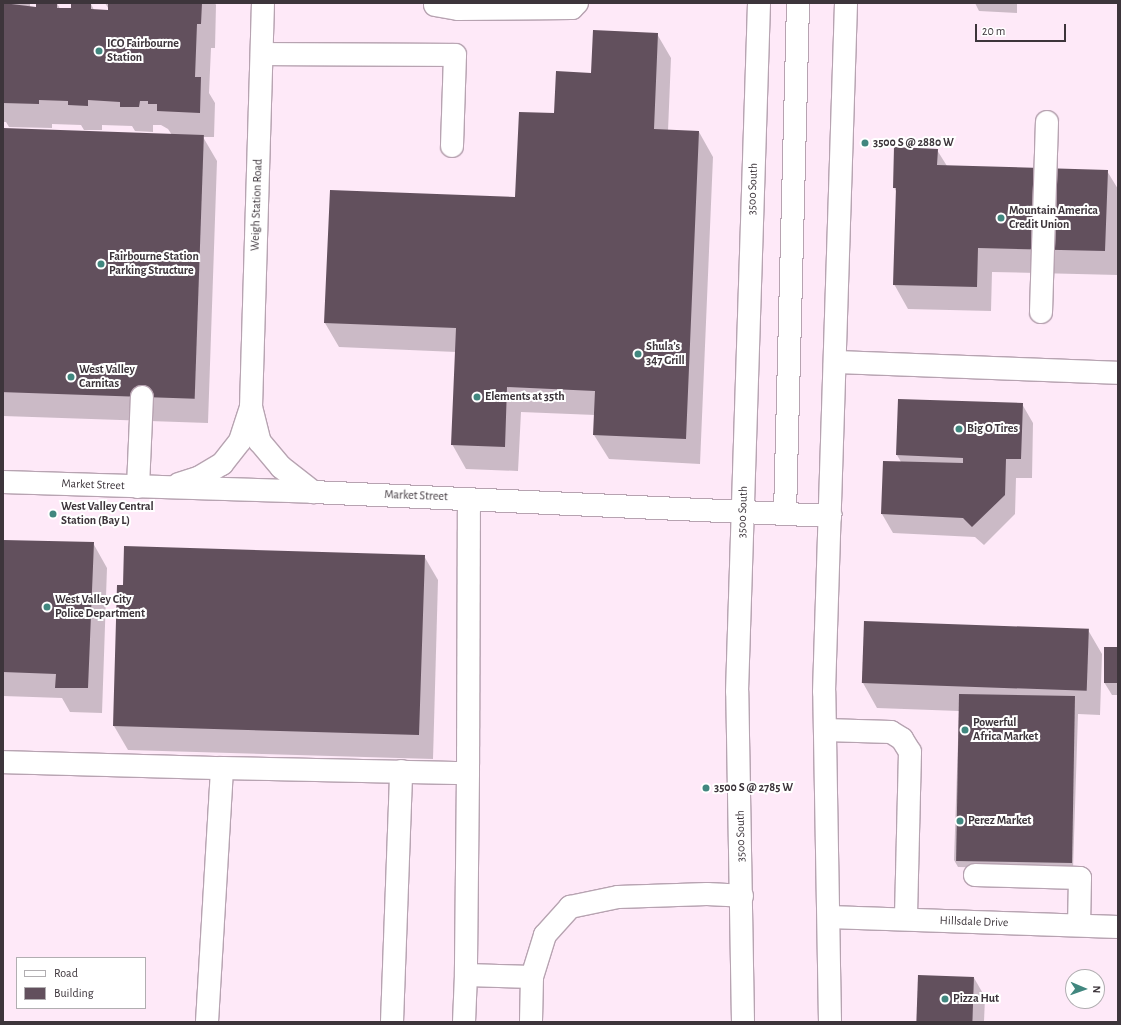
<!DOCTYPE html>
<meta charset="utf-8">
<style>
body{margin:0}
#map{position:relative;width:1121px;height:1025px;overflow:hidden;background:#fee9f8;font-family:"Alegreya Sans",sans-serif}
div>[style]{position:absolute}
.shadow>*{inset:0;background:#0003}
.building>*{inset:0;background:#62505d;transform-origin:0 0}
.roads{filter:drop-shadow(1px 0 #b7a3b1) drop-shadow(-1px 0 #b7a3b1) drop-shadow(0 1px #b7a3b1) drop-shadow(0 -1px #b7a3b1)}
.minor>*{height:22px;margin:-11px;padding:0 11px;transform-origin:11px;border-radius:11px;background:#fff}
.major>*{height:22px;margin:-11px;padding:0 11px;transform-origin:11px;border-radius:11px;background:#fff}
.dots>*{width:11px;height:11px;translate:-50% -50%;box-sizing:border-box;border:2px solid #fff;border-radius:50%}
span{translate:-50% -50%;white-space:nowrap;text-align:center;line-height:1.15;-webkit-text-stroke:4px #fff;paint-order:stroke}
.poi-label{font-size:12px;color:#3d353b;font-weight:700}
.left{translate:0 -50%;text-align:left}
.street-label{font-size:12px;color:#3d353b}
.frame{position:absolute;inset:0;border:4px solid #3d353b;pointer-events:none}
.legend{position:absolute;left:16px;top:957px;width:130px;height:52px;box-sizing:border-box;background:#fff;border:1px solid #b1aeb1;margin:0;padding:5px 7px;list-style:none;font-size:12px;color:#3d353b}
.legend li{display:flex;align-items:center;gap:8px;height:20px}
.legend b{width:20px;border:1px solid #b1aeb1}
.north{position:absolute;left:1065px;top:969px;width:40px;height:40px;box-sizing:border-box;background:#fff;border:1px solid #b1aeb1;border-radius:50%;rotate:92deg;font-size:11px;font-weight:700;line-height:16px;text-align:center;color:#3d353b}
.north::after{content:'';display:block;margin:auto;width:14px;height:18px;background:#41877f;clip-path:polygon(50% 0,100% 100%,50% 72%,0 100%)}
.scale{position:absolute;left:975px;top:24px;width:91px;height:18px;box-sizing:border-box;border:2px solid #3d353b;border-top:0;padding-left:5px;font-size:12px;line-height:14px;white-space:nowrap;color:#3d353b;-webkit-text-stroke:3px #fff;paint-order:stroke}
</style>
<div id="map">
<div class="shadow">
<div style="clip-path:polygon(3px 3px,30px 3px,30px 7px,37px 8px,37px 3px,57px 3px,60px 9px,72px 9px,91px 4px,94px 10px,110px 11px,105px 3px,215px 3px,216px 5px,215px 48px,211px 48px,209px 93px,215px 103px,214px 137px,203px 137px,217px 161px,208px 423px,3px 416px,3px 129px,172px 135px,168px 129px,161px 125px,153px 125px,153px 132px,135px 131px,132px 126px,102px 125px,102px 130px,84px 130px,81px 125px,52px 124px,52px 128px,9px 127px,6px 122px,3px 122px)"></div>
<div style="clip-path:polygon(975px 3px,1017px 3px,1017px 13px,979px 11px)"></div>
<div style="clip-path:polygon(657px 34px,671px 58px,668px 131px,699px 132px,713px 157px,700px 464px,609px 459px,594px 435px,595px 415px,521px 412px,518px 471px,466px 469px,452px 444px,456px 352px,339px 347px,325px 323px,516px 199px,555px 114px,592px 74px)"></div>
<div style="clip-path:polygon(937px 150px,947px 166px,1107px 171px,1118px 189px,1118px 275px,992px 272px,991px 311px,908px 309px,894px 284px,897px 193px,894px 187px)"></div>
<div style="clip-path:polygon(1022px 404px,1033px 423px,1032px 478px,1016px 478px,1015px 514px,984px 545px,975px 537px,893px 533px,882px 514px,884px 462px,901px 462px,897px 455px)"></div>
<div style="clip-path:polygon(3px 541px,93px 543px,107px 568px,102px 713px,70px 712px,62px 698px,3px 696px)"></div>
<div style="clip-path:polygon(424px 556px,438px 580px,433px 759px,128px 750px,114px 726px)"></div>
<div style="clip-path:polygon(865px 622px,1088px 630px,1102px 654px,1100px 715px,1078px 714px,1073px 870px,958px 867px,954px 860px,959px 711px,877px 708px,863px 683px)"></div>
<div style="clip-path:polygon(1118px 648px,1118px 695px,1112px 695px,1104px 682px)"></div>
<div style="clip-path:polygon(974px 978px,985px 997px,984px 1022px,916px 1022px)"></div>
</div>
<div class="building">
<div style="clip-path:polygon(3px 3px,36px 7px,36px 3px,57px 3px,57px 8px,71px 8px,71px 3px,91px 3px,91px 9px,108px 10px,108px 3px,202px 3px,201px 24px,197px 24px,195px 77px,201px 77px,200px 113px,157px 111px,157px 104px,148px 104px,148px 101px,140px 101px,139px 107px,120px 107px,120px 102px,88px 100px,88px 106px,68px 105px,68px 101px,39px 100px,39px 104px,3px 103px)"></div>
<div style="clip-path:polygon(593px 30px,658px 33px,654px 129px,699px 131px,686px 439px,593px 435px,595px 391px,507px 387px,505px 447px,451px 445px,456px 328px,324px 323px,330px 190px,515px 197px,519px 112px,554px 113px,556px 71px,591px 73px)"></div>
<div style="left:3px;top:128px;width:201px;height:264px;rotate:2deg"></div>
<div style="clip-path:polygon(894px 147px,938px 149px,937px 165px,1108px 170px,1105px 251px,978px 248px,977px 287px,893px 285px,896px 188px,893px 188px)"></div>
<div style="clip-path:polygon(898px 399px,1023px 403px,1021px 459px,1006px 459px,1005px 495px,972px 527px,963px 518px,881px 514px,883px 461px,963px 463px,963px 458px,896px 455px)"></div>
<div style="clip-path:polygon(3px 540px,94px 542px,88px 688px,55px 688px,56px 674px,3px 672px)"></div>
<div style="clip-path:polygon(124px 546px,425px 555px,419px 735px,113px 726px,117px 585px,123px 585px)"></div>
<div style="left:864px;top:621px;width:225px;height:62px;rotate:2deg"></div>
<div style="left:1104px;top:647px;width:14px;height:36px"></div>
<div style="left:959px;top:694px;width:116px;height:167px;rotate:1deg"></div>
<div style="left:918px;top:975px;width:56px;height:47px;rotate:2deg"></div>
</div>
<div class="roads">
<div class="minor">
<div style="left:435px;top:5px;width:23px;rotate:10deg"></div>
<div style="left:458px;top:9px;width:114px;rotate:-0.5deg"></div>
<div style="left:572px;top:8px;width:7px;rotate:-45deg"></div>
<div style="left:262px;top:54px;width:193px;rotate:0.3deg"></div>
<div style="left:455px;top:55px;width:91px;rotate:91.9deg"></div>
<div style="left:1041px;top:312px;width:190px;rotate:-88.2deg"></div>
<div style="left:835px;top:362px;width:283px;rotate:2.2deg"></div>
<div style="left:251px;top:407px;width:36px;rotate:76deg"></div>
<div style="left:260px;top:442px;width:33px;rotate:50deg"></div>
<div style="left:281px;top:467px;width:41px;rotate:38deg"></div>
<div style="left:3px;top:482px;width:310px;rotate:1.8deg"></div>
<div style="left:313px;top:492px;width:518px;rotate:2.66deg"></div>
<div style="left:179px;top:484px;width:22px;rotate:-18deg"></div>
<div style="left:200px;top:477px;width:26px;rotate:-31deg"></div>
<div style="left:222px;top:464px;width:29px;rotate:-52deg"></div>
<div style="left:240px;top:441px;width:36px;rotate:-72deg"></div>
<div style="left:251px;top:407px;width:404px;rotate:-88.3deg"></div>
<div style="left:138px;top:487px;width:90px;rotate:-87.5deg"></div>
<div style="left:785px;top:514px;width:511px;rotate:-88.54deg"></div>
<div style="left:825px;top:730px;width:66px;rotate:1.7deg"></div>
<div style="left:891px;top:732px;width:13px;rotate:32deg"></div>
<div style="left:902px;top:739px;width:15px;rotate:58deg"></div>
<div style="left:910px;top:752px;width:167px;rotate:91.4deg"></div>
<div style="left:3px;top:762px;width:219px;rotate:1.6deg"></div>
<div style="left:468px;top:773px;width:274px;rotate:-89.8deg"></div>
<div style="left:975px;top:875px;width:105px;rotate:1.6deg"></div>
<div style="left:1080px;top:878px;width:47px;rotate:91.2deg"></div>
<div style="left:829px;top:917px;width:289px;rotate:2deg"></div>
<div style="left:532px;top:977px;width:44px;rotate:-72.8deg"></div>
<div style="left:545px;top:935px;width:38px;rotate:-48deg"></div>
<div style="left:570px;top:907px;width:49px;rotate:-11.8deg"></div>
<div style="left:618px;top:897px;width:89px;rotate:-1.9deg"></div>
<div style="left:707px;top:894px;width:35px;rotate:3deg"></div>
<div style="left:207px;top:1022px;width:254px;rotate:-86.6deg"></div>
<div style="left:222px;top:768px;width:246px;rotate:1.2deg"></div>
<div style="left:468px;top:773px;width:202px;rotate:90.6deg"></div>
<div style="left:392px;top:1022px;width:251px;rotate:-87.9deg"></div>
<div style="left:464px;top:1022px;width:47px;rotate:-87.6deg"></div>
<div style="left:466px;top:975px;width:66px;rotate:1.7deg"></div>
<div style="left:532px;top:977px;width:45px;rotate:91.3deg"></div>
</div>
<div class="major">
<div style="left:743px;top:1022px;width:330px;rotate:-91deg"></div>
<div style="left:737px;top:692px;width:689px;rotate:-88.17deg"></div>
<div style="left:830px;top:1022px;width:330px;rotate:-91deg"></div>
<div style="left:824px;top:692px;width:689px;rotate:-88.17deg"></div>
</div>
</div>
<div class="dots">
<div style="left:99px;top:51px;background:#41877f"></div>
<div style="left:865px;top:143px;background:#41877f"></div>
<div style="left:1001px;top:218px;background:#41877f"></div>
<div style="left:101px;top:264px;background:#41877f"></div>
<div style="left:638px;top:354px;background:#41877f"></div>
<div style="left:71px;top:377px;background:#41877f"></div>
<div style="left:477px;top:397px;background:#41877f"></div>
<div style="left:959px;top:429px;background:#41877f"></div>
<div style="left:53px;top:514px;background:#41877f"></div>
<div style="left:47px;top:607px;background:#41877f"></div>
<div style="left:965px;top:730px;background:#41877f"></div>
<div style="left:706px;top:788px;background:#41877f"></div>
<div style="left:960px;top:821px;background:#41877f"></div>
<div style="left:945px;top:999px;background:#41877f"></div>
</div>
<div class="poi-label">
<span class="left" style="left:107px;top:51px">ICO Fairbourne<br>Station</span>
<span class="left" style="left:873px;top:143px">3500 S @ 2880 W</span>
<span class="left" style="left:1009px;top:218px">Mountain America<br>Credit Union</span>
<span class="left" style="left:109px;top:264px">Fairbourne Station<br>Parking Structure</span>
<span class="left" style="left:646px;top:354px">Shula’s<br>347 Grill</span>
<span class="left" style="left:79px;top:377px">West Valley<br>Carnitas</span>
<span class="left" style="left:485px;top:397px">Elements at 35th</span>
<span class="left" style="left:967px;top:429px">Big O Tires</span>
<span class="left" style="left:61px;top:514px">West Valley Central<br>Station (Bay L)</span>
<span class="left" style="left:55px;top:607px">West Valley City<br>Police Department</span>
<span class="left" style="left:973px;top:730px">Powerful<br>Africa Market</span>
<span class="left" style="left:714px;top:788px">3500 S @ 2785 W</span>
<span class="left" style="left:968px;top:821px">Perez Market</span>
<span class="left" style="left:953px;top:999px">Pizza Hut</span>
</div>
<div class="street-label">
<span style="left:753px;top:189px;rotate:-88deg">3500 South</span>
<span style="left:257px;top:205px;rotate:-88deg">Weigh Station Road</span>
<span style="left:93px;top:485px;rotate:2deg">Market Street</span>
<span style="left:416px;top:496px;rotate:2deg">Market Street</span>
<span style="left:743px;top:512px;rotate:-88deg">3500 South</span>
<span style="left:741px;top:836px;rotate:-91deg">3500 South</span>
<span style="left:974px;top:922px;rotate:2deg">Hillsdale Drive</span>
</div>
<div class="frame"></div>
<ul class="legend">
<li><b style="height:5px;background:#fff"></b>Road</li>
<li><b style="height:11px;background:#62505d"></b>Building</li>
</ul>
<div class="north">N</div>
<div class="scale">20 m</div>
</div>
